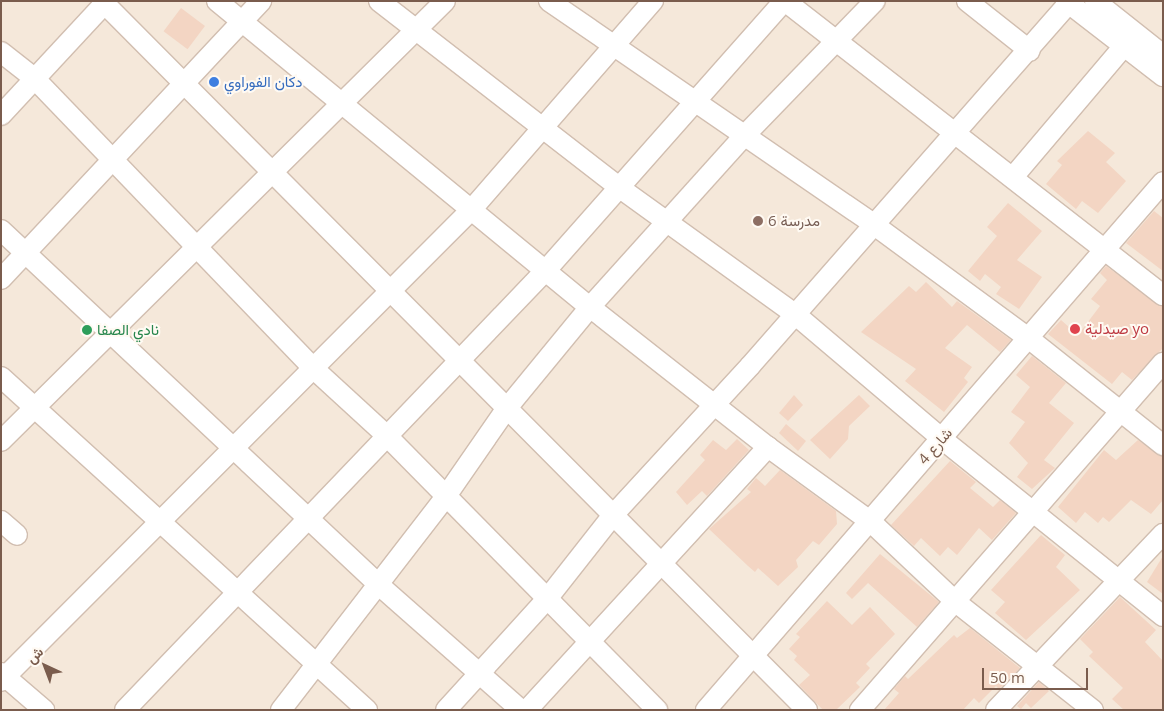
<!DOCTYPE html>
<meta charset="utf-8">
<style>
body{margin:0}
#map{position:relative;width:1164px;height:711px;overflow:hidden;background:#fdf6ec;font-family:"Open Sans",Vazirmatn,sans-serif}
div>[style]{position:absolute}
.residential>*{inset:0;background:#f5e8da;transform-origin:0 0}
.building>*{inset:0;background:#f3d5c3;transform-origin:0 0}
.roads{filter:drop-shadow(1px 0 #d1beb0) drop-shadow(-1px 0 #d1beb0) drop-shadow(0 1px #d1beb0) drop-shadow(0 -1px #d1beb0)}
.minor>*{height:20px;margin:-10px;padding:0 10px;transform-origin:10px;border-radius:10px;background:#fff}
.dots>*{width:14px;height:14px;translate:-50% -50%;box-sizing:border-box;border:2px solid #fffaf3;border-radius:50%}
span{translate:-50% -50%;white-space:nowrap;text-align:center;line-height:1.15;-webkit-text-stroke:4px #fffaf3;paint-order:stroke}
.shop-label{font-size:15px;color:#366cbe}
.left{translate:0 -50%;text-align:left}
.education-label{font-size:15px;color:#785e54}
.health-label{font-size:15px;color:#be3a42}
.leisure-label{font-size:15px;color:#27864d}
.street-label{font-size:15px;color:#7a5c4d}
.frame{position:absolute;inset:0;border:2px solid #7a5c4d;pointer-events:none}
.north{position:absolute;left:20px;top:641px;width:50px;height:50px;-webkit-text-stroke:4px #fffaf3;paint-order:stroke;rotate:317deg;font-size:14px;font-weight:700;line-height:20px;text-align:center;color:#7a5c4d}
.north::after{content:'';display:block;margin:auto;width:18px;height:22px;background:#7a5c4d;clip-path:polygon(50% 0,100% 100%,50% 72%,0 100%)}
.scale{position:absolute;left:982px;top:668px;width:106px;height:22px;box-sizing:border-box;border:2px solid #7a5c4d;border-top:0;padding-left:6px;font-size:15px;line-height:18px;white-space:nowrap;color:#7a5c4d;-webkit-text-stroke:4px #fffaf3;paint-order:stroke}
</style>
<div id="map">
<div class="residential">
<div style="left:1px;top:1px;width:1162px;height:709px"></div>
</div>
<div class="building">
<div style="left:181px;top:8px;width:30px;height:29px;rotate:37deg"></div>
<div style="clip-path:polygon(1088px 131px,1115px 153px,1106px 162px,1126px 181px,1098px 213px,1082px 201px,1076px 209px,1046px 184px,1062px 165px,1057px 161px)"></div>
<div style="clip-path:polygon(1008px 203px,1042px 231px,1017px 260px,1042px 277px,1019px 309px,996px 294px,1001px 287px,985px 274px,980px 281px,968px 271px,997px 236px,987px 227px)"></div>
<div style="clip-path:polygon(1154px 211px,1163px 218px,1163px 271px,1126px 243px)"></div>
<div style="clip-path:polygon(1106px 266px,1163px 307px,1163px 348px,1132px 380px,1122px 372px,1112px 384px,1048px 334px,1061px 320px,1078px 335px,1100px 306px,1091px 299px,1107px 280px,1100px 273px)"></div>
<div style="clip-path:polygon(926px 282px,952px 307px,957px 301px,1011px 340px,1000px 352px,967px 325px,945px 348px,972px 367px,964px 378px,968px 382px,944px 412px,905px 381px,916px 369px,861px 332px,909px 286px,916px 292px)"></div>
<div style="clip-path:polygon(1032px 356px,1066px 383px,1049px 403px,1074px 423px,1044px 460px,1055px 468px,1032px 489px,1017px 477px,1028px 463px,1009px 443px,1025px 422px,1011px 412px,1030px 387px,1016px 375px)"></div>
<div style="clip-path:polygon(794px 395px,803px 405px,788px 421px,779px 413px)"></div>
<div style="clip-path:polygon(859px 395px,870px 406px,849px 426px,848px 439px,830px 459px,810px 440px)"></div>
<div style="clip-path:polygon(786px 424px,806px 441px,798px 451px,779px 433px)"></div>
<div style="clip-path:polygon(737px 439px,749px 450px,707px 496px,702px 491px,687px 505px,676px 492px,705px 460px,700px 455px,713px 440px,726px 450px)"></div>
<div style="clip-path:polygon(1138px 440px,1163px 457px,1163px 500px,1151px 514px,1131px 500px,1109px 522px,1103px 517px,1098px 523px,1085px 512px,1076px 523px,1058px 507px,1104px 450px,1116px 460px)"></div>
<div style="clip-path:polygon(950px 461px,976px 482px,970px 488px,993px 507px,1000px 500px,1016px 513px,992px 540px,979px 528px,957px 555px,948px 547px,940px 556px,921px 538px,914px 546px,891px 525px)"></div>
<div style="clip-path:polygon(780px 470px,836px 511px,837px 524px,819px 545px,813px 541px,796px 560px,798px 567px,778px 586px,758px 568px,755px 572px,748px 566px,709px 529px,751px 492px,747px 489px,756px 478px,765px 486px)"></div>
<div style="clip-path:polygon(1041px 535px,1065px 555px,1056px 567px,1080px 590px,1026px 640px,995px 613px,1005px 602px,991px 590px)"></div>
<div style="clip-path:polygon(880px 554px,939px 602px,917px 627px,868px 583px,852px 599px,846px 593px)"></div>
<div style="clip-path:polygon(1163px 556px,1163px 594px,1147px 582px)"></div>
<div style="clip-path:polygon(1120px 597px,1156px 630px,1145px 642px,1163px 661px,1163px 710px,1124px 710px,1112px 699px,1123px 688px,1089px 656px,1093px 652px,1080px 639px)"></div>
<div style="clip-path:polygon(827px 601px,852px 625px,870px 607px,895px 634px,866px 664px,870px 668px,856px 683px,860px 687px,836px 710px,823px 710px,799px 685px,810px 675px,794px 660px,797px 656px,789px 649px,800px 637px,796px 634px)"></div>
<div style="clip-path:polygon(970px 628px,1020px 668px,999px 689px,996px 686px,979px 703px,974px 698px,963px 710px,884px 710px,899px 693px,894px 689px,905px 676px,908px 679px,954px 635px,957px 638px)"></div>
<div style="clip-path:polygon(1039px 682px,1049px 691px,1031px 708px,1026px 703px,1021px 709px,1017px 706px)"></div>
</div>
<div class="roads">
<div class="minor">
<div style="left:102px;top:1px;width:1000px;rotate:45.16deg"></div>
<div style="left:217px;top:1px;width:482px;rotate:39.4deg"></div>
<div style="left:590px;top:307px;width:226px;rotate:38.2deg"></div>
<div style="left:768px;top:447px;width:126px;rotate:36deg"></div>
<div style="left:870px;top:521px;width:120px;rotate:43.3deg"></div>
<div style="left:957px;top:603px;width:173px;rotate:38.2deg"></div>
<div style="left:379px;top:1px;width:305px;rotate:37.8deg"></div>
<div style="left:620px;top:188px;width:217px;rotate:35.8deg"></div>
<div style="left:796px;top:315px;width:192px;rotate:40.3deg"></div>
<div style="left:942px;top:439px;width:283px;rotate:38.7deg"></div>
<div style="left:549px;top:1px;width:393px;rotate:34.5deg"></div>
<div style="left:873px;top:224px;width:191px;rotate:36.3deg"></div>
<div style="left:1027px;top:337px;width:174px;rotate:38.5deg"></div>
<div style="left:785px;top:1px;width:479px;rotate:37.9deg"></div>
<div style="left:967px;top:1px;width:80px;rotate:38.4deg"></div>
<div style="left:1066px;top:1px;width:123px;rotate:37.7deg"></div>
<div style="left:1095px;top:1px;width:87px;rotate:38.5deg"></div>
<div style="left:1px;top:52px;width:42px;rotate:38.2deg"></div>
<div style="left:34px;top:78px;width:405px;rotate:46.1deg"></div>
<div style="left:315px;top:370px;width:98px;rotate:42.5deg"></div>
<div style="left:387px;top:436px;width:385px;rotate:45.4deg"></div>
<div style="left:1px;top:115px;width:156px;rotate:-47.1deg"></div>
<div style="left:1013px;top:177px;width:172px;rotate:-49.7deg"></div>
<div style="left:1px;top:230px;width:517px;rotate:43.2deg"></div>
<div style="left:378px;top:584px;width:191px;rotate:41.4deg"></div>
<div style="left:1px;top:279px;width:381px;rotate:-46.9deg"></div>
<div style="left:1px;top:377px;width:495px;rotate:42.3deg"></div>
<div style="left:1px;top:441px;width:625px;rotate:-44.74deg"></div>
<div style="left:1px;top:521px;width:21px;rotate:41deg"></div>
<div style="left:1px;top:673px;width:57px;rotate:40.7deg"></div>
<div style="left:1px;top:681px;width:667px;rotate:-45.06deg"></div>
<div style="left:472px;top:209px;width:276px;rotate:-49deg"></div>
<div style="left:125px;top:710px;width:610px;rotate:-46.26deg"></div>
<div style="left:547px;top:269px;width:358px;rotate:-48.5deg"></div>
<div style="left:281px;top:710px;width:267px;rotate:-52.3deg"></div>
<div style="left:444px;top:499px;width:111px;rotate:-55.3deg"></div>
<div style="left:507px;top:408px;width:131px;rotate:-50.6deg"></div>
<div style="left:590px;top:307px;width:230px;rotate:-48deg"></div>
<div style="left:744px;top:136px;width:188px;rotate:-45.9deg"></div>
<div style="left:446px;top:710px;width:150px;rotate:-47.7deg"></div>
<div style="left:547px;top:599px;width:108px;rotate:-51.8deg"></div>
<div style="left:614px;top:514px;width:201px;rotate:-47.4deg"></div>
<div style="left:750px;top:366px;width:483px;rotate:-48.7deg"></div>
<div style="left:527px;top:710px;width:357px;rotate:-47.5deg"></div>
<div style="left:706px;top:710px;width:698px;rotate:-49.12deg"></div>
<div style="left:860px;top:710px;width:461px;rotate:-48.9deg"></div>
<div style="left:996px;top:710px;width:243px;rotate:-46.5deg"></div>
</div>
</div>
<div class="dots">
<div style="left:214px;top:82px;background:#3f7fe0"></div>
<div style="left:758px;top:221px;background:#8d6e63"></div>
<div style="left:1075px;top:329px;background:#e0444e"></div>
<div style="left:87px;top:330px;background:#2e9e5b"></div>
</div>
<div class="shop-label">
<span class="left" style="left:224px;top:82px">دكان الفوراوي</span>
</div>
<div class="education-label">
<span class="left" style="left:768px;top:221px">مدرسة 6</span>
</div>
<div class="health-label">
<span class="left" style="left:1085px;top:329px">صيدلية yo</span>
</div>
<div class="leisure-label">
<span class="left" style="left:97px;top:330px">نادي الصفا</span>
</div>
<div class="street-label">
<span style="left:935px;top:446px;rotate:-49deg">شارع 4</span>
</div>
<div class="frame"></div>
<div class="north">ش</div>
<div class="scale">50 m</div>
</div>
